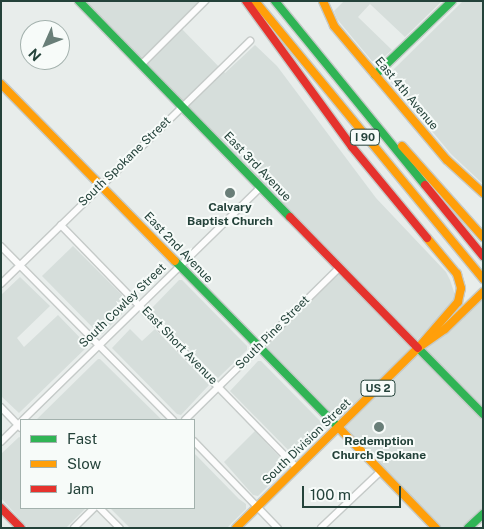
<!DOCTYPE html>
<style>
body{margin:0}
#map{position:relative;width:484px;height:529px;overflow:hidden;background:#e8edeb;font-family:"Public Sans",sans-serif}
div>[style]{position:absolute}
.built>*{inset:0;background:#d6dedb}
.roads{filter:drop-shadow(1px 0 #c5cac8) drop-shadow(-1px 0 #c5cac8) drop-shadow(0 1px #c5cac8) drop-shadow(0 -1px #c5cac8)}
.street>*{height:5.5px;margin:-2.75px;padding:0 2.75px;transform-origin:2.75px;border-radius:2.75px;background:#fcfcfc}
.fast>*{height:8px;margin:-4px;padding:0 4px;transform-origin:4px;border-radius:4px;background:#30b455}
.slow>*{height:8px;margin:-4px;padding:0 4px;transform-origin:4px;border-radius:4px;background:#ff9f0a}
.jam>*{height:8px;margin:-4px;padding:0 4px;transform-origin:4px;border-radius:4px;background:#e5322d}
.dots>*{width:14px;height:14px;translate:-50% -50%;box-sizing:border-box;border:2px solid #f7fbf9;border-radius:50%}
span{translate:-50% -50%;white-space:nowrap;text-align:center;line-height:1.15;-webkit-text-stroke:4px #f7fbf9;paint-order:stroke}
.shield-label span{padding:1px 4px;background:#f7fbf9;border:1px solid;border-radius:4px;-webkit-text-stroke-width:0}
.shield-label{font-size:11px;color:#24423a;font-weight:700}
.street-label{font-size:12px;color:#24423a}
.poi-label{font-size:12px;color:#24423a;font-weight:700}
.frame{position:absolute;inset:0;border:2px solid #24423a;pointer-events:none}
.legend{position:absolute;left:20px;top:419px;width:175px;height:90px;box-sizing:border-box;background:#f7fbf9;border:1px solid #a3b1ad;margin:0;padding:6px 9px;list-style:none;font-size:15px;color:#24423a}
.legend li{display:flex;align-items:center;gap:10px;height:25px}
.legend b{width:25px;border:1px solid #a3b1ad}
.north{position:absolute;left:20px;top:20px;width:50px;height:50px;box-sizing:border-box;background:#f7fbf9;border:1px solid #a3b1ad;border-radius:50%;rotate:226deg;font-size:14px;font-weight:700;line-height:20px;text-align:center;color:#24423a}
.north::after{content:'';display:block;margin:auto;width:18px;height:22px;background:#697e78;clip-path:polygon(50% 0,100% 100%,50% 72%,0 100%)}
.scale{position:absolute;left:302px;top:486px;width:99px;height:22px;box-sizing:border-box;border:2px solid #24423a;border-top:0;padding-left:6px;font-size:15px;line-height:18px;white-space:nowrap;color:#24423a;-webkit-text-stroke:4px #f7fbf9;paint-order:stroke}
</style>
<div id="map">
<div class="built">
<div style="clip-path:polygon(79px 1px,196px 1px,198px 3px,178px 25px,225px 73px,255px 45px,277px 66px,376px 198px,446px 272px,450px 280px,454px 292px,454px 299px,445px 312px,414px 343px,418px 348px,483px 292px,483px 514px,468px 528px,436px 528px,259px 346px,339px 268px)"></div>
<div style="clip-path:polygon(344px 1px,442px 1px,405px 37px,370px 4px,358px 17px,392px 50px,377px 63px,372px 61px,337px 19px,334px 11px)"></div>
<div style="clip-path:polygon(463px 1px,483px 1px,483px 184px,451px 154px,391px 82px,394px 69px)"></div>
<div style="clip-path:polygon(73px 246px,130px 303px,129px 307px,102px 334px,99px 334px,42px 276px)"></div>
<div style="clip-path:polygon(20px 277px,50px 306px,17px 338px,24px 347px,58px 315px,88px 346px,19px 413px,1px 396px,1px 295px)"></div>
<div style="clip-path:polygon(179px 280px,182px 280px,247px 346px,247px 350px,218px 378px,150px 310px)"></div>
<div style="clip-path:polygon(130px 329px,142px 341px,155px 329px,209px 385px,181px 415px,177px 414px,112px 348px)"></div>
<div style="clip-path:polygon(100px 359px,162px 420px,36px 420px,98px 359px)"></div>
<div style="clip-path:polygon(258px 361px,261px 361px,325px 426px,325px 431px,299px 457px,295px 457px,230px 391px)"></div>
<div style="clip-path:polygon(255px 431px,288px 466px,258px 496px,253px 495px,224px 462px)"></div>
<div style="clip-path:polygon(19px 437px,21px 438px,21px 508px,86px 508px,66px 528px,28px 528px,1px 498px,1px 454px)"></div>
<div style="clip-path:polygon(194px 453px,239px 499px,246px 504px,246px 509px,227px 528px,130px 528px,111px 509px,194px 508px)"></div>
</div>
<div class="roads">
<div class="street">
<div style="left:141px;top:65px;width:91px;rotate:-45deg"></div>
<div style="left:61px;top:225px;width:339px;rotate:45.8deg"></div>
<div style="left:1px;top:246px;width:245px;rotate:45.3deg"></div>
<div style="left:1px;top:284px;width:348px;rotate:-44.3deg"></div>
<div style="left:1px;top:407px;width:29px;rotate:46deg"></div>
<div style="left:23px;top:420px;width:333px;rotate:-44.4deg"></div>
<div style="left:185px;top:420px;width:216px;rotate:-44.6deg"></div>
<div style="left:194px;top:441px;width:121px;rotate:46deg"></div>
<div style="left:1px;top:442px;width:28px;rotate:-45deg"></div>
<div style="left:100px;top:508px;width:28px;rotate:45deg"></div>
<div style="left:74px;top:528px;width:28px;rotate:-45deg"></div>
<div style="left:321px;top:528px;width:83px;rotate:-43.5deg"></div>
</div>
<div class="fast">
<div style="left:79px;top:1px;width:302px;rotate:45.7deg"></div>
<div style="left:275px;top:1px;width:237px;rotate:50.8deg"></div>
<div style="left:375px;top:75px;width:107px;rotate:-43.9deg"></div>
<div style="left:175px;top:261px;width:233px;rotate:45.5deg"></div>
<div style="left:418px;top:348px;width:93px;rotate:45.4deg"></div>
<div style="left:468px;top:528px;width:21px;rotate:-43deg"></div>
</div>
<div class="slow">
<div style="left:255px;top:1px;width:360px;rotate:50.6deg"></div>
<div style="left:323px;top:1px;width:27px;rotate:66deg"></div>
<div style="left:334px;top:26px;width:175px;rotate:49.9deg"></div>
<div style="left:447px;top:160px;width:49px;rotate:42.5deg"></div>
<div style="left:1px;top:84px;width:248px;rotate:45.5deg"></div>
<div style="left:402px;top:146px;width:122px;rotate:48.3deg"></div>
<div style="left:418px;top:348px;width:61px;rotate:-49deg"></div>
<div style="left:458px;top:302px;width:14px;rotate:-78deg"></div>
<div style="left:461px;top:288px;width:15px;rotate:-106deg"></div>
<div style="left:457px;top:274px;width:47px;rotate:-129.8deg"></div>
<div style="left:338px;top:427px;width:141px;rotate:45.9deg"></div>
<div style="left:236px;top:528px;width:256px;rotate:-44.7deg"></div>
<div style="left:418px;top:348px;width:33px;rotate:-35deg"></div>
<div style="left:445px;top:329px;width:53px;rotate:-44.2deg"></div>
</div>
<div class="jam">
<div style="left:246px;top:1px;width:180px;rotate:54deg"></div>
<div style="left:352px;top:147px;width:118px;rotate:50.5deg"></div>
<div style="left:425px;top:185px;width:92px;rotate:50.8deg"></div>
<div style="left:290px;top:217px;width:183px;rotate:45.7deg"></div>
<div style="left:1px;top:508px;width:28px;rotate:45deg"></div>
</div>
</div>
<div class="dots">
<div style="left:230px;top:193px;background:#697e78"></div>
<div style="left:379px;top:427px;background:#697e78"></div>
</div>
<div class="shield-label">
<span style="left:365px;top:137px">I 90</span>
<span style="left:378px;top:388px">US 2</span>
</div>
<div class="street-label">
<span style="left:406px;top:94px;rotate:50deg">East 4th Avenue</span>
<span style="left:125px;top:162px;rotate:-44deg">South Spokane Street</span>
<span style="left:257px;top:167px;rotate:46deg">East 3rd Avenue</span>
<span style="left:178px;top:248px;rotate:46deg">East 2nd Avenue</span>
<span style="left:123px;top:306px;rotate:-44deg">South Cowley Street</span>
<span style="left:273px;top:333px;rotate:-45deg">South Pine Street</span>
<span style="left:179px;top:346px;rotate:46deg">East Short Avenue</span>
<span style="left:307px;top:442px;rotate:-44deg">South Division Street</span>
</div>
<div class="poi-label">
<span style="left:230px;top:215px">Calvary<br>Baptist Church</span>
<span style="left:379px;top:449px">Redemption<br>Church Spokane</span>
</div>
<div class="frame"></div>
<ul class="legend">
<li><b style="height:6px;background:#30b455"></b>Fast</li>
<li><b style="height:6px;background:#ff9f0a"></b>Slow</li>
<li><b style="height:6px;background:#e5322d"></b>Jam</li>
</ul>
<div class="north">N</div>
<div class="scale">100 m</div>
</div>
